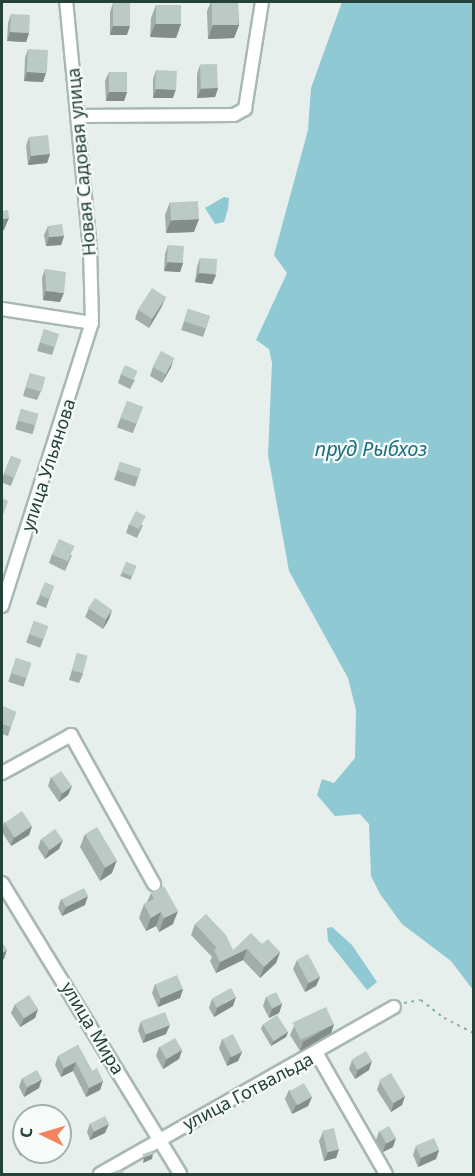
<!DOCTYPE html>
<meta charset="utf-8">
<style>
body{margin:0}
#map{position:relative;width:475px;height:1176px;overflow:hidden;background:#e6efeb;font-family:"Noto Sans",sans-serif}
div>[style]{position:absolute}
.water>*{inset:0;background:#8ec9d4}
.path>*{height:1.5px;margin-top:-0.75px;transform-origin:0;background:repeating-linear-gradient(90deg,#86b3a5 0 3px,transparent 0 7.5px)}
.roads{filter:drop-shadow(2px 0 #a8b8b2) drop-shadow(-2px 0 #a8b8b2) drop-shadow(0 2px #a8b8b2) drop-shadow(0 -2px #a8b8b2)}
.minor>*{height:12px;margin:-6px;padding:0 6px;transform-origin:6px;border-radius:6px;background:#fff}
.wall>*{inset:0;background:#a1aea9;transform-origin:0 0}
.shaded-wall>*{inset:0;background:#838d89}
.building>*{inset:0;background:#bbcac4;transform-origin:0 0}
span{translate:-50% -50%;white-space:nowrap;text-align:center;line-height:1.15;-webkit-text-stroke:4.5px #f7fbf9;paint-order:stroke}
.street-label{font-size:18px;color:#24423a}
.water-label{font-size:20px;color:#1c6f80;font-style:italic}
.frame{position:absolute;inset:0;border:3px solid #24423a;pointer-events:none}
.north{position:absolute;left:12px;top:1104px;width:60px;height:60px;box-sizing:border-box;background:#f7fbf9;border:2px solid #a3b1ad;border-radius:50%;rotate:275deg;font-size:16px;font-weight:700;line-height:24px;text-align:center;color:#24423a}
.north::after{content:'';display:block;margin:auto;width:21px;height:27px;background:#f4845f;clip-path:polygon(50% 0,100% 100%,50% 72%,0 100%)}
</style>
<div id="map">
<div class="water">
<div style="clip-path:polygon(342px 2px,473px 2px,473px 990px,451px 961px,402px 924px,380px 894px,371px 876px,369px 824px,360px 814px,335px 816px,317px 795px,322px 779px,334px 783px,355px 758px,356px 710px,348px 678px,289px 571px,268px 455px,272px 363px,269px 349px,256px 340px,287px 273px,274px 255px,308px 130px,311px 88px)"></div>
<div style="clip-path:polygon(224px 197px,229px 198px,228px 209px,224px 222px,215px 224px,205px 208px)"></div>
<div style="clip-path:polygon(332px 927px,352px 945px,377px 982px,367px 990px,328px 941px,327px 928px)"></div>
</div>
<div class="path">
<div style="left:404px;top:1003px;width:17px;rotate:-10deg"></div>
<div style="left:421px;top:1000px;width:29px;rotate:38deg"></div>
<div style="left:444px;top:1018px;width:34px;rotate:27deg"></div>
</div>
<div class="roads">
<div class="minor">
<div style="left:77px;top:116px;width:157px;rotate:-0.4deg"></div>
<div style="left:234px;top:115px;width:13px;rotate:-29deg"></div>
<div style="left:245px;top:109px;width:108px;rotate:-81deg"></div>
<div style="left:2px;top:309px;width:91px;rotate:8.8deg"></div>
<div style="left:2px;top:606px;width:297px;rotate:-72.4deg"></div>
<div style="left:92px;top:323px;width:74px;rotate:-91.5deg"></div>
<div style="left:90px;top:249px;width:248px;rotate:-95.5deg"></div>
<div style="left:2px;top:773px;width:79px;rotate:-28.8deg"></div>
<div style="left:71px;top:735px;width:171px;rotate:60.9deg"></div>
<div style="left:2px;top:883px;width:341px;rotate:58.5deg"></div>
<div style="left:317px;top:1054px;width:138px;rotate:60.1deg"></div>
<div style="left:100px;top:1174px;width:338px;rotate:-29.6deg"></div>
</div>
</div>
<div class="wall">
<div style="clip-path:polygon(211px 2px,238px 2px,239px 25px,234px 38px,208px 39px,207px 11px)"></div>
<div style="clip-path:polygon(113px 3px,127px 35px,110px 35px,110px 12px)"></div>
<div style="clip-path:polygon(156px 5px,181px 24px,176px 38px,150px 37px,151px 18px)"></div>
<div style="clip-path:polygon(11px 14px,29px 33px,26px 42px,7px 41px,8px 23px)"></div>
<div style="clip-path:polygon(28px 49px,43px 82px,24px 81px,25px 58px)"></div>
<div style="clip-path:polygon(200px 65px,218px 88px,215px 97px,197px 98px,197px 74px)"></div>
<div style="clip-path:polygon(156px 70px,173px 98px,153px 98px,153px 79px)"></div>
<div style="clip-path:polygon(109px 72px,127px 92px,124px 101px,106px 101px,105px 81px)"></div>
<div style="clip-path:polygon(29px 137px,50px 154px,47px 163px,28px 165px,26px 146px)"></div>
<div style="clip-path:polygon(170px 202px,194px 232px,166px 233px,165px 215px)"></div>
<div style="clip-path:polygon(48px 226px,64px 236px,61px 245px,46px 246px,44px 235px)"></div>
<div style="clip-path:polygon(168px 245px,183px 263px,180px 272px,164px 271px,165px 254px)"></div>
<div style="clip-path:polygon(200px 258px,216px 275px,212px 284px,195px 282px,197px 267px)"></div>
<div style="clip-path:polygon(45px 269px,60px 302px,43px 300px,42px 278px)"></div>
<div style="clip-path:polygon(162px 306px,149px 328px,135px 319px,138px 310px)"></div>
<div style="left:188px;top:309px;width:23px;height:22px;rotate:18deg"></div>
<div style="clip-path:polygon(44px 329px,55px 346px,52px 355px,37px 351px)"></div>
<div style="clip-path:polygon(153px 367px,171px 367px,162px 383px,150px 376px)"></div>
<div style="clip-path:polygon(30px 373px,41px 391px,37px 400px,23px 396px)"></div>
<div style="clip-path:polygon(121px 374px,135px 380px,130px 389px,118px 383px)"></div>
<div style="left:127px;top:401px;width:17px;height:28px;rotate:21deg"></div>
<div style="left:21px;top:409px;width:18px;height:21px;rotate:16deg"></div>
<div style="left:11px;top:456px;width:11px;height:28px;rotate:22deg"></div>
<div style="left:120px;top:462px;width:22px;height:19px;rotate:18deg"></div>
<div style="clip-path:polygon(129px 524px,143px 525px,137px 538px,126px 533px)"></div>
<div style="clip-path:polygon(52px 554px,72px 555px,65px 571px,49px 563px)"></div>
<div style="left:126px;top:562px;width:11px;height:15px;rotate:22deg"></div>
<div style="clip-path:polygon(54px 586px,46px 608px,36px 604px,40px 595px)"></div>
<div style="clip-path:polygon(89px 608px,112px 610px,109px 619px,103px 629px,85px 617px)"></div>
<div style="left:34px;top:621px;width:15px;height:23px;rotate:20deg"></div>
<div style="clip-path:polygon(77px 653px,83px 674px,79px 683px,69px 680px)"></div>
<div style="left:16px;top:658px;width:16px;height:25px;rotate:18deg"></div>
<div style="clip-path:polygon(2px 706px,16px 712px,8px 736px,2px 734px)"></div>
<div style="clip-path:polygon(51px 777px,72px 786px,68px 795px,59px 802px,48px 786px)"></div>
<div style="clip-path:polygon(4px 822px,32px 826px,29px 835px,11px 846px,2px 832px)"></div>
<div style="clip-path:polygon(85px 834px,112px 873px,100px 881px,80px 847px)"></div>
<div style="clip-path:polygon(41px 839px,63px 840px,59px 849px,45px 859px,38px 848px)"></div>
<div style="clip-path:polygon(151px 893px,173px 924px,159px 932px,156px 926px,146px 931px,139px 918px,144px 904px,147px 902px)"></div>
<div style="clip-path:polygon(61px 899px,85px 905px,62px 916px,58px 908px)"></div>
<div style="clip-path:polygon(195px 924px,233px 950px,262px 944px,280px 952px,276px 963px,260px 978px,243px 960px,216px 973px,210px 961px,212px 957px,191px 935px)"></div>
<div style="clip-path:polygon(297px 960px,320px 977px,316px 986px,305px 992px,293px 969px)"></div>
<div style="clip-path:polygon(155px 984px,183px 989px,180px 998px,158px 1007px,152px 993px)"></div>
<div style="clip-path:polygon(266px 997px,282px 1004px,279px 1013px,269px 1018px,263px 1006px)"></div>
<div style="clip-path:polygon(212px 999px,233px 1006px,214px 1017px,209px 1008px)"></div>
<div style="clip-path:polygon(15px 1004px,38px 1009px,35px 1018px,20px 1027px,11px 1013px)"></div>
<div style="clip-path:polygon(141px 1021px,166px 1034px,143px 1043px,138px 1030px)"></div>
<div style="clip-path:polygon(263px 1024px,288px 1032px,286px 1037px,271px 1046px,261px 1029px)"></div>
<div style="clip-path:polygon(334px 1024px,331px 1033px,300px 1051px,290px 1035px,294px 1026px)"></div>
<div style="clip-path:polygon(222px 1039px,242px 1052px,238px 1061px,227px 1066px,219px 1048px)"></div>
<div style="clip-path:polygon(78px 1045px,92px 1071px,103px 1081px,100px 1090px,86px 1097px,73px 1071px,61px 1077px,55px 1065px,58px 1056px)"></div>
<div style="clip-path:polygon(159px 1047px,182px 1050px,179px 1059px,163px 1069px,156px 1056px)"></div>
<div style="clip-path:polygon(352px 1060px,369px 1070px,355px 1079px,349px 1069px)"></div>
<div style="clip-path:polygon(22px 1078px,39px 1088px,24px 1097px,19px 1087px)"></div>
<div style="clip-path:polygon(380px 1081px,405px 1096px,402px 1105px,391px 1112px,377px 1090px)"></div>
<div style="clip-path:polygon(289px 1090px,312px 1097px,308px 1106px,292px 1114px,285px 1099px)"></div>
<div style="clip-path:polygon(90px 1123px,105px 1133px,90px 1140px,87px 1132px)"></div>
<div style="clip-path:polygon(24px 1129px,24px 1152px,20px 1156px,13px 1142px,16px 1133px)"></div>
<div style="clip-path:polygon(379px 1131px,393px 1147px,383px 1152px,376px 1140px)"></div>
<div style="clip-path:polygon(323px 1132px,339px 1149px,336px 1158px,324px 1161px,319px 1141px)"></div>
<div style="clip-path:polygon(416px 1146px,439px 1150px,436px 1159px,418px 1167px,413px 1155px)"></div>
</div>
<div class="shaded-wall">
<div style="clip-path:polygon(155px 24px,181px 24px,176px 38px,150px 37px)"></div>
<div style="clip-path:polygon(213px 25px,239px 25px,234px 38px,208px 39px)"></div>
<div style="clip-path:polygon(113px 26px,130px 26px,127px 35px,110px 35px)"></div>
<div style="clip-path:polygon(10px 32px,29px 33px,26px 42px,7px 41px)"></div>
<div style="clip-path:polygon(27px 72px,46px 73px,43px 82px,24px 81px)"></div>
<div style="clip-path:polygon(218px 88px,215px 97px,197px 98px,201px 89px)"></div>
<div style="clip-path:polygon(156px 89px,176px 89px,173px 98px,153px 98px)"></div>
<div style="clip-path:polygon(109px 92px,127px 92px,124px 101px,106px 101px)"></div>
<div style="clip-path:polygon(50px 154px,47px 163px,28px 165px,31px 156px)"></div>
<div style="clip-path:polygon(9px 218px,4px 230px,2px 230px,2px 219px)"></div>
<div style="clip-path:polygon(199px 219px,194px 232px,166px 233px,171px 220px)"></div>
<div style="clip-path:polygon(64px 236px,61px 245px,46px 246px,49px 237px)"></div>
<div style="clip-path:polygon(168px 262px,183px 263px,180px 272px,164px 271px)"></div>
<div style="clip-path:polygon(199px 273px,216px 275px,212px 284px,195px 282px)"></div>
<div style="clip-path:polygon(46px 291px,64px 293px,60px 302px,43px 300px)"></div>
<div style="clip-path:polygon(166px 297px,162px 306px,149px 328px,152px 319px)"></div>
<div style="clip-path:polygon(174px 358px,171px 367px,162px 383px,166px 374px)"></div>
<div style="clip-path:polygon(112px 610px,109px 619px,103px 629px,106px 620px)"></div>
<div style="clip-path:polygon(72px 786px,68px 795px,59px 802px,62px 793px)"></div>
<div style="clip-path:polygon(32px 826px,29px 835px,11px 846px,14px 837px)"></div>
<div style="clip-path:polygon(63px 840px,59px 849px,45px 859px,49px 850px)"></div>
<div style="clip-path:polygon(117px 860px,112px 873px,100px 881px,105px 867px)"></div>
<div style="clip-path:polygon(88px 896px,85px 905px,62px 916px,66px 907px)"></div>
<div style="clip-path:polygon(178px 911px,173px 924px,159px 932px,164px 918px)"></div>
<div style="clip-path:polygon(161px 912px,156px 926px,146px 931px,151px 918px)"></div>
<div style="clip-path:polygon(247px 949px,243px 960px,216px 973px,220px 962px)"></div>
<div style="clip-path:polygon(7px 950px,4px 959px,2px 960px,2px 953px)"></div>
<div style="clip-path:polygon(280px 952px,276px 963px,260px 978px,264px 967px)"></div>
<div style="clip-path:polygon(320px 977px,316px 986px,305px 992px,308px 983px)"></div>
<div style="clip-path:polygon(183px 989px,180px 998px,158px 1007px,161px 998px)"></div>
<div style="clip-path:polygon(236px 997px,233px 1006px,214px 1017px,217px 1008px)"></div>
<div style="clip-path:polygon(282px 1004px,279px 1013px,269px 1018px,272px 1009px)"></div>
<div style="clip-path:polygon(38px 1009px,35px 1018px,20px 1027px,24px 1018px)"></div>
<div style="clip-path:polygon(334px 1024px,331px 1033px,300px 1051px,303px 1042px)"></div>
<div style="clip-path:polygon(170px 1025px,166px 1034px,143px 1043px,146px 1034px)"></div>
<div style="clip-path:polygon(288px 1032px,286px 1037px,271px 1046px,273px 1042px)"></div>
<div style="clip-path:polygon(182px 1050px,179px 1059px,163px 1069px,166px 1060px)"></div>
<div style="clip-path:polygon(242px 1052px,238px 1061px,227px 1066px,230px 1057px)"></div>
<div style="clip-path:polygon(372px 1061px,369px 1070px,355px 1079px,358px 1070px)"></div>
<div style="clip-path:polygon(76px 1062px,73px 1071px,61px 1077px,64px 1068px)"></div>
<div style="clip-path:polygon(42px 1079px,39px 1088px,24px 1097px,27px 1088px)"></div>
<div style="clip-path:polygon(103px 1081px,100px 1090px,86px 1097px,89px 1088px)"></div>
<div style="clip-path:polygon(405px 1096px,402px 1105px,391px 1112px,394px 1103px)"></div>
<div style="clip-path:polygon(312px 1097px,308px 1106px,292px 1114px,296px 1105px)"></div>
<div style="clip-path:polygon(109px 1124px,105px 1133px,90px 1140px,94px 1131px)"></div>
<div style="clip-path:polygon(396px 1138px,393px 1147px,383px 1152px,386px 1143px)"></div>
<div style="clip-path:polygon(24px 1146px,24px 1152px,26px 1152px,20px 1156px)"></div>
<div style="clip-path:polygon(339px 1149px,336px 1158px,324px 1161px,328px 1152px)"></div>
<div style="clip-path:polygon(439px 1150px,436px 1159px,418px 1167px,421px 1158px)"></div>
<div style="clip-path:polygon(153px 1154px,152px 1159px,143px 1163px,144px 1158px)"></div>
</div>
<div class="building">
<div style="left:212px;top:2px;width:26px;height:23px"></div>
<div style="left:113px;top:3px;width:17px;height:23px"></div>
<div style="left:156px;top:5px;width:25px;height:19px"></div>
<div style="left:11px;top:14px;width:19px;height:18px;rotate:3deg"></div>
<div style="left:28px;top:49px;width:20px;height:23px;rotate:3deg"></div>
<div style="left:217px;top:64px;width:24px;height:17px;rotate:88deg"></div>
<div style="left:156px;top:70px;width:21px;height:19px;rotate:3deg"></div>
<div style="left:109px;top:72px;width:18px;height:20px"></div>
<div style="left:48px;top:135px;width:19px;height:19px;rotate:84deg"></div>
<div style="left:198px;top:201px;width:18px;height:28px;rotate:87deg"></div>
<div style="clip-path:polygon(8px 210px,9px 218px,2px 219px,2px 211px)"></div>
<div style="clip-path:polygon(62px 224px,64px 236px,49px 237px,48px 226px)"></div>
<div style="left:168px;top:245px;width:16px;height:17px;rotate:4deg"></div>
<div style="left:200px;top:258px;width:17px;height:15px;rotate:3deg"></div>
<div style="clip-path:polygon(45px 269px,66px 272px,64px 293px,46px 291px)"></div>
<div style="left:152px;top:288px;width:17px;height:26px;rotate:33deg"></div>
<div style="left:188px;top:309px;width:23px;height:13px;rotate:18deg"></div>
<div style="left:44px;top:329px;width:16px;height:14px;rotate:18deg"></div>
<div style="left:161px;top:351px;width:15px;height:18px;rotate:28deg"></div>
<div style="left:125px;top:365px;width:14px;height:10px;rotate:25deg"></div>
<div style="left:30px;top:373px;width:16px;height:15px;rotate:15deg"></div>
<div style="left:127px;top:401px;width:17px;height:18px;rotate:21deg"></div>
<div style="left:21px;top:409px;width:18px;height:12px;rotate:16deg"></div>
<div style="left:11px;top:456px;width:11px;height:19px;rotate:22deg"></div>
<div style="left:120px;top:462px;width:22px;height:9px;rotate:18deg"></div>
<div style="clip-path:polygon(2px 498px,8px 501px,2px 518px)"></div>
<div style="left:136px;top:511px;width:11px;height:15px;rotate:27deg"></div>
<div style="left:59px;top:539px;width:17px;height:17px;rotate:24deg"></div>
<div style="left:126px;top:562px;width:11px;height:11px;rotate:22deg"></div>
<div style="left:45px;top:582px;width:10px;height:14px;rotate:24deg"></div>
<div style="left:95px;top:598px;width:21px;height:12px;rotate:35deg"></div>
<div style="left:34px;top:621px;width:15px;height:14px;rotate:20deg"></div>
<div style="left:77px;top:653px;width:11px;height:18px;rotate:15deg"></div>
<div style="left:16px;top:658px;width:16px;height:16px;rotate:18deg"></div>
<div style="clip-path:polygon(2px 706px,16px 712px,11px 727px,2px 724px)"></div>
<div style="left:61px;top:771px;width:19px;height:12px;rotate:54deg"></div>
<div style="left:22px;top:811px;width:18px;height:21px;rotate:56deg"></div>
<div style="left:97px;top:827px;width:39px;height:14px;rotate:59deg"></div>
<div style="left:55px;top:829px;width:14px;height:17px;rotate:54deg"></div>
<div style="clip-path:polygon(164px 886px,178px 911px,164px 918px,161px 912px,151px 918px,144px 904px,154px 899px,151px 893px)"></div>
<div style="left:84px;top:888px;width:9px;height:25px;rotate:63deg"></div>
<div style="clip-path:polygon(206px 914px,226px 935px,233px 950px,251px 933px,262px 944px,268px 939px,280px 952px,264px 967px,247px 949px,220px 962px,214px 950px,217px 948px,195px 924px)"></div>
<div style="clip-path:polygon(2px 942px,7px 950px,2px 953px)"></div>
<div style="left:308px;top:954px;width:26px;height:13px;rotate:62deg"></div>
<div style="left:177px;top:975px;width:15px;height:24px;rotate:67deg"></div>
<div style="left:231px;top:988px;width:10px;height:22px;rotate:61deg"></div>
<div style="left:276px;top:992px;width:13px;height:11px;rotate:63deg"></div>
<div style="left:29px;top:995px;width:17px;height:17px;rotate:57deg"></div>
<div style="left:326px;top:1007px;width:19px;height:37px;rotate:65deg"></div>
<div style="left:165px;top:1012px;width:14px;height:26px;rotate:69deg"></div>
<div style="left:277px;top:1015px;width:20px;height:17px;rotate:57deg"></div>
<div style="left:233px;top:1034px;width:20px;height:12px;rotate:63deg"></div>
<div style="left:175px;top:1038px;width:14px;height:18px;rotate:60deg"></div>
<div style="clip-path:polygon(78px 1045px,92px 1071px,97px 1068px,103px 1081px,89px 1088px,76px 1062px,64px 1068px,58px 1056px)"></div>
<div style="left:366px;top:1051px;width:12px;height:17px;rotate:59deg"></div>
<div style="left:37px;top:1070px;width:10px;height:17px;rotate:61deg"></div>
<div style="left:391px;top:1073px;width:27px;height:14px;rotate:59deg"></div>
<div style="left:304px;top:1083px;width:16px;height:17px;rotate:60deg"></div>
<div style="left:105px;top:1116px;width:9px;height:17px;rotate:63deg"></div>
<div style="left:389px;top:1126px;width:14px;height:11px;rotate:60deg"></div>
<div style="left:334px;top:1128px;width:22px;height:12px;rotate:77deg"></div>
<div style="clip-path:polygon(24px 1129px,24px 1146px,23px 1147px,16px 1133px)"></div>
<div style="left:434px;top:1138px;width:13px;height:20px;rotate:67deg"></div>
<div style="left:152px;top:1151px;width:3px;height:10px;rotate:72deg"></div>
<div style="clip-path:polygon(122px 1169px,124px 1174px,107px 1174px)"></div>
</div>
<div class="street-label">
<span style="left:81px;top:162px;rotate:-95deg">Новая Садовая улица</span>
<span style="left:48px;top:465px;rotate:-72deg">улица Ульянова</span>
<span style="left:93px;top:1028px;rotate:59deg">улица Мира</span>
<span style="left:248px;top:1091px;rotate:-28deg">улица Готвальда</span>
</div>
<div class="water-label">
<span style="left:371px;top:448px">пруд Рыбхоз</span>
</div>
<div class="frame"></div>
<div class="north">С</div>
</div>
